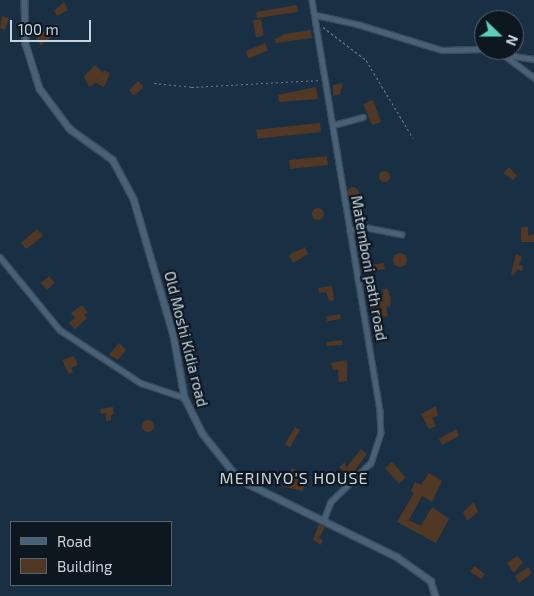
<!DOCTYPE html>
<style>
body{margin:0}
#map{position:relative;width:534px;height:596px;overflow:hidden;background:#192f43;font-family:"Exo 2",sans-serif}
div>[style]{position:absolute}
.building>*{inset:0;background:#503824;transform-origin:0 0}
.round{border-radius:50%}
.path>*{height:1px;margin-top:-0.5px;transform-origin:0;background:repeating-linear-gradient(90deg,#6a7d8d 0 2.5px,transparent 0 5px)}
.roads{filter:drop-shadow(1px 0 #394c5d) drop-shadow(-1px 0 #394c5d) drop-shadow(0 1px #394c5d) drop-shadow(0 -1px #394c5d)}
.minor>*{height:4.5px;margin:-2.25px;padding:0 2.25px;transform-origin:2.25px;border-radius:2.25px;background:#496177}
.tertiary>*{height:5.5px;margin:-2.75px;padding:0 2.75px;transform-origin:2.75px;border-radius:2.75px;background:#496177}
span{translate:-50% -50%;white-space:nowrap;text-align:center;line-height:1.15;-webkit-text-stroke:4.5px #0d1720;paint-order:stroke}
.street-label{font-size:15px;color:#c6d4e1}
.neighbourhood-label{font-size:16px;color:#c6d4e1;letter-spacing:1px}
.legend{position:absolute;left:10px;top:521px;width:162px;height:65px;box-sizing:border-box;background:#0d1720;border:1px solid #57636d;margin:0;padding:6px 9px;list-style:none;font-size:15px;color:#c6d4e1}
.legend li{display:flex;align-items:center;gap:10px;height:25px}
.legend b{width:25px;border:1px solid #57636d}
.north{position:absolute;left:474px;top:10px;width:50px;height:50px;box-sizing:border-box;background:#0d1720;border:1px solid #57636d;border-radius:50%;rotate:112deg;font-size:14px;font-weight:700;line-height:20px;text-align:center;color:#c6d4e1}
.north::after{content:'';display:block;margin:auto;width:18px;height:22px;background:#5bcebc;clip-path:polygon(50% 0,100% 100%,50% 72%,0 100%)}
.scale{position:absolute;left:10px;top:20px;width:81px;height:22px;box-sizing:border-box;border:2px solid #c6d4e1;border-top:0;padding-left:6px;font-size:15px;line-height:18px;white-space:nowrap;color:#c6d4e1;-webkit-text-stroke:4px #0d1720;paint-order:stroke}
</style>
<div id="map">
<div class="building">
<div style="clip-path:polygon(64px 2px,68px 10px,57px 16px,54px 11px)"></div>
<div style="clip-path:polygon(297px 5px,298px 12px,257px 18px,256px 12px)"></div>
<div style="clip-path:polygon(2px 16px,9px 18px,5px 30px,0 28px)"></div>
<div style="left:261px;top:19px;width:17px;height:8px;rotate:80deg"></div>
<div style="clip-path:polygon(49px 27px,55px 35px,41px 45px,36px 39px)"></div>
<div style="clip-path:polygon(311px 30px,312px 38px,276px 43px,275px 39px,285px 34px)"></div>
<div style="left:265px;top:43px;width:8px;height:21px;rotate:67deg"></div>
<div style="clip-path:polygon(95px 65px,103px 73px,104px 70px,110px 73px,104px 87px,96px 83px,89px 87px,84px 76px)"></div>
<div style="left:138px;top:81px;width:8px;height:13px;rotate:45deg"></div>
<div style="clip-path:polygon(343px 83px,340px 94px,333px 96px,333px 85px)"></div>
<div style="clip-path:polygon(316px 87px,318px 99px,279px 102px,278px 95px)"></div>
<div style="clip-path:polygon(373px 100px,381px 122px,372px 125px,363px 104px)"></div>
<div style="left:320px;top:123px;width:9px;height:64px;rotate:84deg"></div>
<div style="left:327px;top:156px;width:9px;height:38px;rotate:84deg"></div>
<div style="clip-path:polygon(509px 167px,517px 176px,513px 180px,503px 173px)"></div>
<div class="round" style="left:378.5px;top:170.5px;width:11px;height:11px"></div>
<div class="round" style="left:347px;top:187px;width:12px;height:12px"></div>
<div class="round" style="left:312px;top:208px;width:12px;height:12px"></div>
<div style="clip-path:polygon(521px 227px,528px 227px,528px 236px,534px 234px,534px 242px,521px 242px)"></div>
<div style="clip-path:polygon(37px 229px,43px 236px,26px 249px,21px 243px)"></div>
<div style="clip-path:polygon(305px 247px,308px 254px,293px 263px,289px 255px)"></div>
<div class="round" style="left:393px;top:253px;width:14px;height:14px"></div>
<div style="clip-path:polygon(516px 254px,522px 257px,519px 265px,523px 266px,522px 271px,517px 269px,514px 275px,511px 274px)"></div>
<div style="left:384px;top:263px;width:6px;height:24px;rotate:81deg"></div>
<div style="left:49px;top:276px;width:9px;height:11px;rotate:49deg"></div>
<div style="clip-path:polygon(332px 286px,334px 300px,329px 301px,326px 292px,319px 293px,318px 288px)"></div>
<div style="clip-path:polygon(387px 288px,391px 298px,390px 306px,386px 307px,388px 316px,373px 319px,368px 303px,379px 301px,378px 297px,384px 295px,382px 290px)"></div>
<div style="clip-path:polygon(82px 305px,88px 312px,84px 315px,87px 318px,75px 329px,69px 323px,75px 318px,71px 313px)"></div>
<div style="left:340px;top:314px;width:5px;height:14px;rotate:79deg"></div>
<div style="clip-path:polygon(342px 340px,343px 345px,327px 346px,326px 342px)"></div>
<div style="clip-path:polygon(119px 343px,126px 350px,118px 360px,109px 355px)"></div>
<div style="clip-path:polygon(74px 356px,78px 365px,71px 368px,73px 372px,69px 374px,62px 360px)"></div>
<div style="clip-path:polygon(347px 360px,347px 381px,339px 382px,338px 369px,333px 370px,331px 363px)"></div>
<div style="clip-path:polygon(436px 406px,438px 416px,432px 418px,436px 426px,429px 429px,421px 414px)"></div>
<div style="clip-path:polygon(113px 407px,114px 414px,111px 415px,111px 420px,106px 421px,106px 413px,101px 414px,100px 409px)"></div>
<div class="round" style="left:142px;top:420px;width:12px;height:12px"></div>
<div style="left:295px;top:427px;width:6px;height:20px;rotate:31deg"></div>
<div style="clip-path:polygon(456px 429px,459px 436px,442px 445px,439px 439px)"></div>
<div style="clip-path:polygon(361px 449px,367px 454px,350px 477px,339px 467px,345px 462px,346px 468px)"></div>
<div style="left:392px;top:462px;width:21px;height:9px;rotate:49deg"></div>
<div style="clip-path:polygon(292px 468px,307px 476px,303px 491px,284px 487px)"></div>
<div style="clip-path:polygon(429px 473px,442px 481px,432px 502px,422px 496px,409px 520px,421px 526px,432px 507px,449px 519px,436px 543px,397px 522px,414px 493px,411px 491px,415px 482px,421px 485px)"></div>
<div style="clip-path:polygon(474px 502px,478px 512px,467px 521px,463px 512px)"></div>
<div style="clip-path:polygon(319px 524px,325px 527px,319px 538px,323px 540px,321px 545px,313px 540px)"></div>
<div style="clip-path:polygon(517px 556px,523px 562px,514px 573px,507px 563px)"></div>
<div style="clip-path:polygon(474px 566px,485px 574px,481px 579px,470px 572px)"></div>
<div style="clip-path:polygon(528px 567px,532px 573px,519px 583px,515px 576px)"></div>
</div>
<div class="path">
<div style="left:323px;top:27px;width:54px;rotate:37.5deg"></div>
<div style="left:366px;top:60px;width:91px;rotate:58.9deg"></div>
<div style="left:154px;top:83px;width:37px;rotate:6deg"></div>
<div style="left:191px;top:87px;width:130px;rotate:-3.1deg"></div>
</div>
<div class="roads">
<div class="minor">
<div style="left:312px;top:0;width:416px;rotate:80.6deg"></div>
<div style="left:380px;top:410px;width:23px;rotate:88deg"></div>
<div style="left:381px;top:433px;width:32px;rotate:108deg"></div>
<div style="left:371px;top:463px;width:56px;rotate:135.7deg"></div>
<div style="left:331px;top:502px;width:19px;rotate:111deg"></div>
<div style="left:316px;top:15px;width:42px;rotate:12.4deg"></div>
<div style="left:357px;top:24px;width:89px;rotate:17deg"></div>
<div style="left:442px;top:50px;width:42px;rotate:-1.4deg"></div>
<div style="left:489px;top:50px;width:16px;rotate:18deg"></div>
<div style="left:504px;top:55px;width:38px;rotate:37deg"></div>
<div style="left:506px;top:55px;width:28px;rotate:8deg"></div>
<div style="left:333px;top:125px;width:31px;rotate:-15deg"></div>
<div style="left:349px;top:230px;width:20px;rotate:-6deg"></div>
<div style="left:369px;top:228px;width:33px;rotate:11deg"></div>
<div style="left:0;top:257px;width:94px;rotate:50.6deg"></div>
<div style="left:60px;top:330px;width:97px;rotate:33.2deg"></div>
<div style="left:141px;top:383px;width:46px;rotate:18.8deg"></div>
</div>
<div class="tertiary">
<div style="left:25px;top:0;width:44px;rotate:88.7deg"></div>
<div style="left:26px;top:44px;width:47px;rotate:72.7deg"></div>
<div style="left:40px;top:89px;width:50px;rotate:53.1deg"></div>
<div style="left:70px;top:129px;width:53px;rotate:35.8deg"></div>
<div style="left:113px;top:160px;width:44px;rotate:61.7deg"></div>
<div style="left:134px;top:199px;width:143px;rotate:73.7deg"></div>
<div style="left:174px;top:336px;width:63px;rotate:79.9deg"></div>
<div style="left:185px;top:398px;width:40px;rotate:63.4deg"></div>
<div style="left:203px;top:434px;width:50px;rotate:51.5deg"></div>
<div style="left:234px;top:473px;width:18px;rotate:38deg"></div>
<div style="left:248px;top:484px;width:166px;rotate:26.1deg"></div>
<div style="left:397px;top:557px;width:42px;rotate:35.2deg"></div>
<div style="left:431px;top:581px;width:16px;rotate:72deg"></div>
</div>
</div>
<div class="street-label">
<span style="left:369px;top:268px;rotate:80deg">Matemboni path road</span>
<span style="left:186px;top:339px;rotate:76deg">Old Moshi Kidia road</span>
</div>
<div class="neighbourhood-label">
<span style="left:294px;top:478px">MERINYO'S HOUSE</span>
</div>
<ul class="legend">
<li><b style="height:6px;background:#496177"></b>Road</li>
<li><b style="height:14px;background:#503824"></b>Building</li>
</ul>
<div class="north">N</div>
<div class="scale">100 m</div>
</div>
